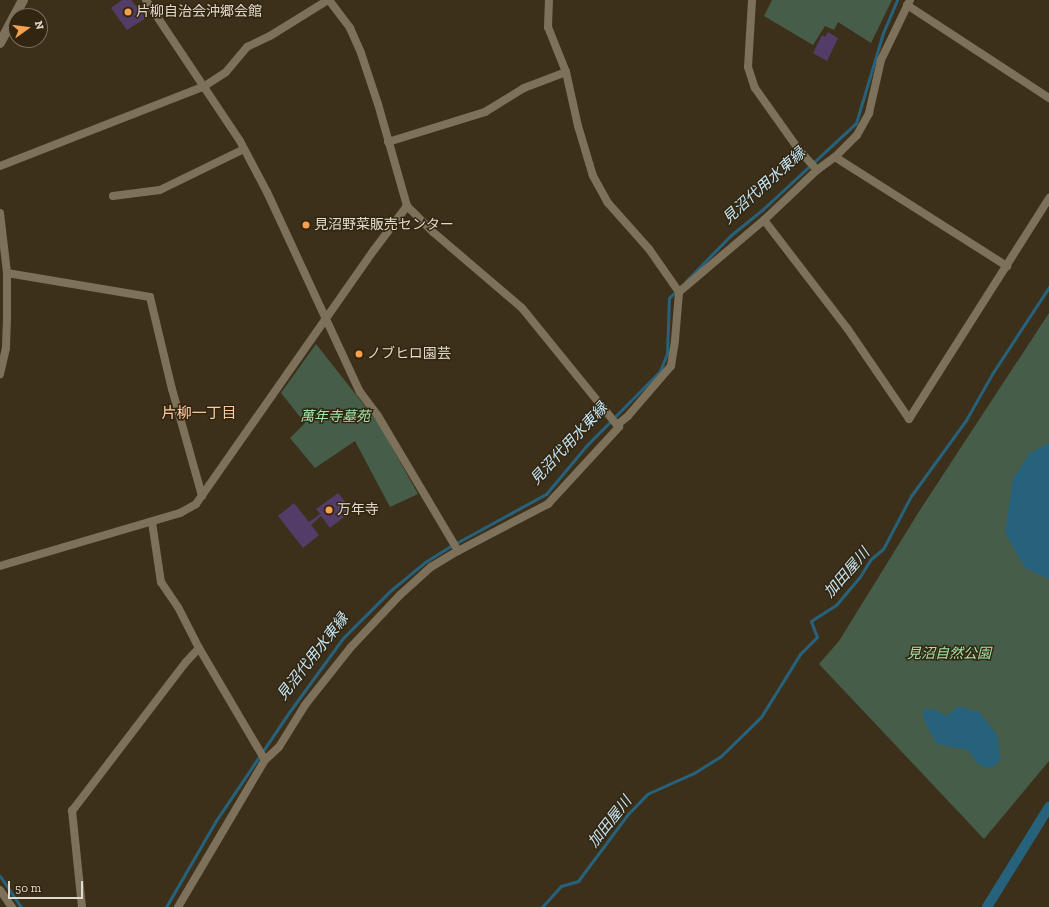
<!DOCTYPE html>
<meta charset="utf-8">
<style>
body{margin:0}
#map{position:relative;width:1049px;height:907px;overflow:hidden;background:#3c301b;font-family:"Zilla Slab","Noto Sans JP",serif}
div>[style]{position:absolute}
.green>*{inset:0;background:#465e49}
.water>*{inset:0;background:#27627c}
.stream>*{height:3px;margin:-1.5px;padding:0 1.5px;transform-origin:1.5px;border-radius:1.5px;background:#27627c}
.canal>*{height:10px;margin:-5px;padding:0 5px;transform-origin:5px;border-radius:5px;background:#27627c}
.building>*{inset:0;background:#533d68}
.street>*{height:8px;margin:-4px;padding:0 4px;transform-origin:4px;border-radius:4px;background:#7e715a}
.secondary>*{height:10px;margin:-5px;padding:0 5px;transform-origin:5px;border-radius:5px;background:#7e715a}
.dots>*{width:11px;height:11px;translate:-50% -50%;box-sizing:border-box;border:2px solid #322611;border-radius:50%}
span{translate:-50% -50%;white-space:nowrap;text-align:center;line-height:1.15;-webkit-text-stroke:3px #322611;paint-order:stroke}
.poi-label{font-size:14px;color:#e1d9cc}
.left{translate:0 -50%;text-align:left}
.park-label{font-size:14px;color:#a1e4ab;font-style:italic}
.water-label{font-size:15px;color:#c5e6f7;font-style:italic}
.neighbourhood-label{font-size:15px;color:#fecba1}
.north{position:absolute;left:8px;top:8px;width:40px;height:40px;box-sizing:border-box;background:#322611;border:1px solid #786e5c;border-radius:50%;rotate:76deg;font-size:11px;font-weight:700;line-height:16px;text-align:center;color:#e1d9cc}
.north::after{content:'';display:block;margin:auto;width:14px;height:18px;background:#f9a04d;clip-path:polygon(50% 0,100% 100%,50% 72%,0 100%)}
.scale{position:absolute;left:8px;top:881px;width:75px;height:18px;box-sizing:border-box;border:2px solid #e1d9cc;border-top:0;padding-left:5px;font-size:12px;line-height:14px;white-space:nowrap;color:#e1d9cc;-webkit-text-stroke:3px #322611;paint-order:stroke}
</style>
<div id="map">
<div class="green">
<div style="clip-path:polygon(772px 0,892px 0,871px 43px,838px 22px,834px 30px,825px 26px,813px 45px,764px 16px)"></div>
<div style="clip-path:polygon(1049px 313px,1049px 761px,984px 839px,819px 664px,839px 641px,920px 510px)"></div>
<div style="clip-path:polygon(316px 344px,379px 424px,418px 494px,390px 507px,355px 441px,315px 468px,290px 438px,305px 423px,281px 393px)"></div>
</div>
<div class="water">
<div style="clip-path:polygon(1049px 443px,1049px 579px,1025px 568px,1005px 532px,1013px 479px,1030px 453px)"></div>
<div style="clip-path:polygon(958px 706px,979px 712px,997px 735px,1001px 760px,990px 769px,978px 764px,968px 750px,937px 744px,926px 725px,922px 710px,932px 709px,947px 716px)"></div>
</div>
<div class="stream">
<div style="left:686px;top:281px;width:64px;rotate:-45.6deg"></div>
<div style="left:731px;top:235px;width:40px;rotate:-39deg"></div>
<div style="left:762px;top:210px;width:128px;rotate:-42.8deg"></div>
<div style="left:856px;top:123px;width:94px;rotate:-73.3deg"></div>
<div style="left:883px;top:33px;width:36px;rotate:-67deg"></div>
<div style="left:0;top:876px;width:37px;rotate:56deg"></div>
<div style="left:166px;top:907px;width:98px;rotate:-60deg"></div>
<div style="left:215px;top:822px;width:134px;rotate:-56deg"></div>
<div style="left:290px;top:711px;width:90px;rotate:-54deg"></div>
<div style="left:343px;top:638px;width:66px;rotate:-45deg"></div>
<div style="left:390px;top:591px;width:45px;rotate:-39.6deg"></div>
<div style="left:425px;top:562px;width:28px;rotate:-32deg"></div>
<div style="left:449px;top:547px;width:111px;rotate:-28.7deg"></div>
<div style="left:546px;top:494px;width:64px;rotate:-50.1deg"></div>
<div style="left:587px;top:445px;width:104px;rotate:-45.4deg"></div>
<div style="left:660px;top:371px;width:18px;rotate:-68deg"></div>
<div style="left:667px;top:354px;width:56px;rotate:-88deg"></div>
<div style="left:669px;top:298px;width:10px;rotate:-45deg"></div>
<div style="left:542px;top:907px;width:28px;rotate:-48deg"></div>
<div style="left:561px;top:886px;width:18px;rotate:-16deg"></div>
<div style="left:578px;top:881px;width:84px;rotate:-53.3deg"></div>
<div style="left:628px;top:814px;width:28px;rotate:-46deg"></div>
<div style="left:647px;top:794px;width:51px;rotate:-24.1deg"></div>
<div style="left:694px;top:773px;width:31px;rotate:-32deg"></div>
<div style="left:720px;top:757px;width:57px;rotate:-44.3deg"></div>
<div style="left:761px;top:717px;width:74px;rotate:-58.2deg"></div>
<div style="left:800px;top:654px;width:24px;rotate:-45deg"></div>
<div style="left:817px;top:637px;width:17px;rotate:-111deg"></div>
<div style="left:811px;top:621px;width:30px;rotate:-33deg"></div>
<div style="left:836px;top:605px;width:35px;rotate:-50deg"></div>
<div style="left:859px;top:578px;width:22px;rotate:-58deg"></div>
<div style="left:871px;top:559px;width:16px;rotate:-40deg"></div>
<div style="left:883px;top:549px;width:60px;rotate:-62.2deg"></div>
<div style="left:911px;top:496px;width:94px;rotate:-54.1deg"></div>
<div style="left:966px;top:420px;width:53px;rotate:-60.5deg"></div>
<div style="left:992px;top:374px;width:104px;rotate:-56.8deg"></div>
</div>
<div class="canal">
<div style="left:987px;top:907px;width:118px;rotate:-58.2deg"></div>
</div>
<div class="building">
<div style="clip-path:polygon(122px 0,131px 0,146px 18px,127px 30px,111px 8px)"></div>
<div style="clip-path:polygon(828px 32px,838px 38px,827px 61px,813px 53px,822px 35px,825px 37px)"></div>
<div style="clip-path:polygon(338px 493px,350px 508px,346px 512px,348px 514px,330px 528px,321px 516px,311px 525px,319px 535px,303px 548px,278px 516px,294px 503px,309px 522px,320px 514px,316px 509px)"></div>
</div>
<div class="street">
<div style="left:146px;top:0;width:169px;rotate:56.3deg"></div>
<div style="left:240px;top:141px;width:58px;rotate:62.1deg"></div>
<div style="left:267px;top:192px;width:221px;rotate:65.1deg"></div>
<div style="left:360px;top:392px;width:30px;rotate:53deg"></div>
<div style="left:378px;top:416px;width:157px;rotate:59.3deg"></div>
<div style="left:329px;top:0;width:35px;rotate:53deg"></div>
<div style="left:350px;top:28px;width:27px;rotate:66deg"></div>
<div style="left:361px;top:53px;width:54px;rotate:71.6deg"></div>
<div style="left:378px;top:104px;width:106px;rotate:74.1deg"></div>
<div style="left:407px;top:206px;width:37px;rotate:45deg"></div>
<div style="left:433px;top:232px;width:117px;rotate:40.5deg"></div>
<div style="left:522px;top:308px;width:151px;rotate:50.9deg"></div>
<div style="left:617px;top:425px;width:14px;rotate:-39deg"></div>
<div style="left:628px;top:416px;width:66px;rotate:-49.3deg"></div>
<div style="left:671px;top:366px;width:26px;rotate:-81deg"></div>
<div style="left:675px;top:340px;width:48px;rotate:-85.2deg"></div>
<div style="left:679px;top:292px;width:52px;rotate:-124.9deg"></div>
<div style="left:649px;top:249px;width:62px;rotate:-131.7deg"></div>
<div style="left:608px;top:203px;width:31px;rotate:-119deg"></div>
<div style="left:593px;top:176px;width:52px;rotate:-106.7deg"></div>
<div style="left:578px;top:126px;width:55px;rotate:-102.5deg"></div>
<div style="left:566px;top:72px;width:48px;rotate:-111.8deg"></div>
<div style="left:548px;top:27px;width:27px;rotate:-88deg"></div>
<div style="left:752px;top:0;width:67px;rotate:93.4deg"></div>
<div style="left:748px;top:67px;width:22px;rotate:72deg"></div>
<div style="left:755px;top:88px;width:76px;rotate:54.6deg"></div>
<div style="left:799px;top:150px;width:27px;rotate:48deg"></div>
<div style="left:907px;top:5px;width:170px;rotate:33.2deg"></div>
<div style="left:388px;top:142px;width:102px;rotate:-17.2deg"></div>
<div style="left:485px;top:112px;width:46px;rotate:-31.6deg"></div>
<div style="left:524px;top:88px;width:45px;rotate:-20.9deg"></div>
<div style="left:835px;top:157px;width:204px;rotate:32.4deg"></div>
<div style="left:0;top:166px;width:218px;rotate:-21.3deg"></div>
<div style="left:203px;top:87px;width:27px;rotate:-33deg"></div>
<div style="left:226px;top:72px;width:33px;rotate:-50deg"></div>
<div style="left:247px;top:47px;width:25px;rotate:-26deg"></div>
<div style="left:270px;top:36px;width:68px;rotate:-31.8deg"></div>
<div style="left:113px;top:196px;width:47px;rotate:-7.3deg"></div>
<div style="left:160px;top:190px;width:93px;rotate:-26deg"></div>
<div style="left:0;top:213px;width:60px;rotate:83.3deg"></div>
<div style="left:7px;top:273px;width:45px;rotate:90deg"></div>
<div style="left:7px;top:318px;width:30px;rotate:92deg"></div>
<div style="left:6px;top:348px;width:27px;rotate:103deg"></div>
<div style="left:764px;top:220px;width:136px;rotate:52.5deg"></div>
<div style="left:847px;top:328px;width:110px;rotate:55.7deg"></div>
<div style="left:909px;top:419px;width:262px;rotate:-57.6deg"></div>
<div style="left:7px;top:273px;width:145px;rotate:9.5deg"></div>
<div style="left:150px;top:297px;width:95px;rotate:76.6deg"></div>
<div style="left:172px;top:389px;width:111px;rotate:74.3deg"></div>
<div style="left:679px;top:292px;width:111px;rotate:-40.3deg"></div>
<div style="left:764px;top:220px;width:73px;rotate:-43.3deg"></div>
<div style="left:817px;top:170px;width:22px;rotate:-36deg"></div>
<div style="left:835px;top:157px;width:31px;rotate:-45deg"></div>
<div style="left:857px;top:135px;width:25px;rotate:-61deg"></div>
<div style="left:869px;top:113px;width:54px;rotate:-77.2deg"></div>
<div style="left:881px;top:60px;width:67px;rotate:-64.2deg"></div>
<div style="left:152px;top:522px;width:61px;rotate:81.5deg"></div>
<div style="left:161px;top:582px;width:30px;rotate:56deg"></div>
<div style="left:178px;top:607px;width:46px;rotate:62.9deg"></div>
<div style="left:199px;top:648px;width:130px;rotate:59.5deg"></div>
<div style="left:0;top:566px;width:188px;rotate:-16.4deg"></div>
<div style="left:180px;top:513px;width:18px;rotate:-29deg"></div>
<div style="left:196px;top:504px;width:310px;rotate:-55deg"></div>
<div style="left:374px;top:250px;width:55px;rotate:-53.1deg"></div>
<div style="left:0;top:890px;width:21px;rotate:55deg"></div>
<div style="left:82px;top:907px;width:97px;rotate:-95.9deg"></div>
<div style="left:72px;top:811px;width:188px;rotate:-52.6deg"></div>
<div style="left:186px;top:662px;width:19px;rotate:-47deg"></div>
<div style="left:178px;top:907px;width:171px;rotate:-59.4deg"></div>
<div style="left:265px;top:760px;width:19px;rotate:-43deg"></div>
<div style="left:279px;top:747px;width:49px;rotate:-58.2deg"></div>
<div style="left:305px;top:705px;width:74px;rotate:-51.6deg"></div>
<div style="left:351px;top:647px;width:71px;rotate:-46.7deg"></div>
<div style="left:400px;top:595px;width:42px;rotate:-42.1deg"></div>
<div style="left:431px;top:567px;width:31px;rotate:-31deg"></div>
<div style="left:458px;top:551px;width:102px;rotate:-27.6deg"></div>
<div style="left:548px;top:504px;width:105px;rotate:-47.3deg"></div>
</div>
<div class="secondary">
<div style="left:0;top:43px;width:49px;rotate:-61.9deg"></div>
</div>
<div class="dots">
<div style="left:128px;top:12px;background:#f9a04d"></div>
<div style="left:306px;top:225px;background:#f9a04d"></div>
<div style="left:359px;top:354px;background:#f9a04d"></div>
<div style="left:329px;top:510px;background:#f9a04d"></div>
</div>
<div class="poi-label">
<span class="left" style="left:136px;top:12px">片柳自治会沖郷会館</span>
<span class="left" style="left:314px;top:225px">見沼野菜販売センター</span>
<span class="left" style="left:367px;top:354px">ノブヒロ園芸</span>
<span class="left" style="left:337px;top:510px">万年寺</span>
</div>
<div class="park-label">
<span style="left:335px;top:417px">萬年寺墓苑</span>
<span style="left:949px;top:654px">見沼自然公園</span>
</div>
<div class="water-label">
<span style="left:764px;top:186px;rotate:-42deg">見沼代用水東縁</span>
<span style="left:569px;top:444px;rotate:-47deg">見沼代用水東縁</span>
<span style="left:847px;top:573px;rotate:-49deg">加田屋川</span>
<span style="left:313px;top:657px;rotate:-52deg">見沼代用水東縁</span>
<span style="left:610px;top:822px;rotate:-52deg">加田屋川</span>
</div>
<div class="neighbourhood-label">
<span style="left:199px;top:414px">片柳一丁目</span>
</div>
<div class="north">N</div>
<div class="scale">50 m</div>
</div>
